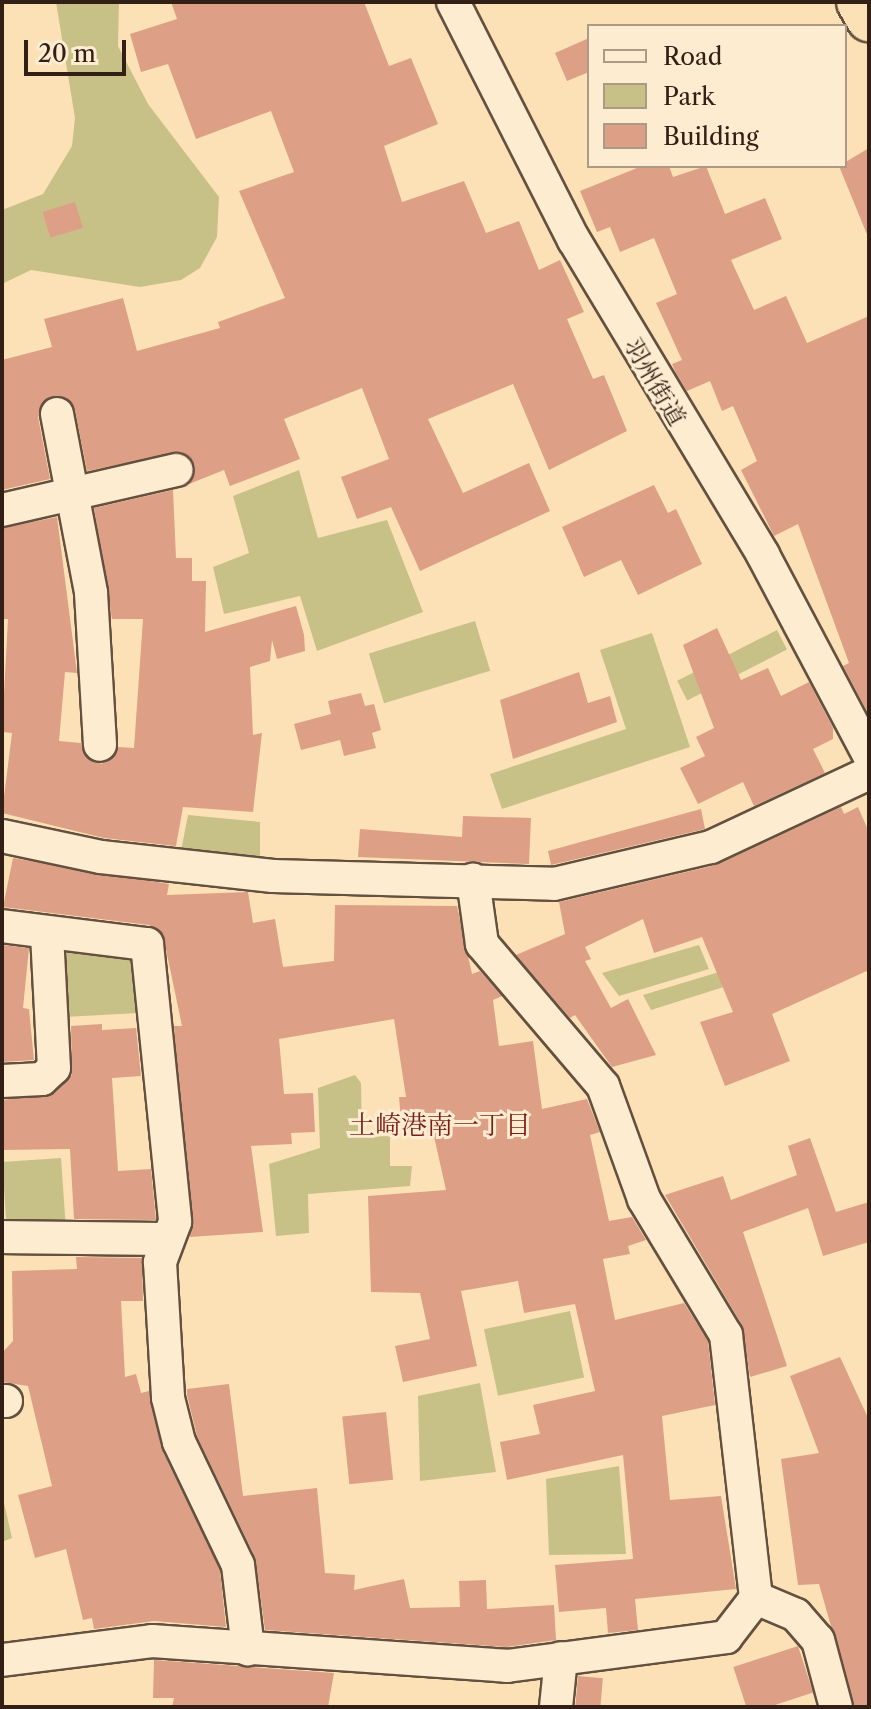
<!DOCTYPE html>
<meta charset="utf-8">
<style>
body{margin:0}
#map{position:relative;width:871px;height:1709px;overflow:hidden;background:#fce1b6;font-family:"Libre Caslon Text","Noto Serif JP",serif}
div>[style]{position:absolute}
.green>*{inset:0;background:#c7c188;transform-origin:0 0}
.building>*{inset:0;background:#dd9f86;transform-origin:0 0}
.roads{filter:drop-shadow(2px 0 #64503f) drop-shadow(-2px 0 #64503f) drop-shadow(0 2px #64503f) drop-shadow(0 -2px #64503f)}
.street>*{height:32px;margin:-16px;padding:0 16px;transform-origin:16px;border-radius:16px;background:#fdecd0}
.highway>*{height:44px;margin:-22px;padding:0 22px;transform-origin:22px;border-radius:22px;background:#fce1b6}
span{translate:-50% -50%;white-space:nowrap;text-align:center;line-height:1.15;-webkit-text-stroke:6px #fdecd0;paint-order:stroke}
.street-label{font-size:24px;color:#322017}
.neighbourhood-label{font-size:26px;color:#7a1f14}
.frame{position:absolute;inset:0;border:4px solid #322017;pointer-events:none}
.legend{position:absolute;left:587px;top:24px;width:260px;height:144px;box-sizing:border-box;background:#fdecd0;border:2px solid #ac9a86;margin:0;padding:10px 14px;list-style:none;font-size:24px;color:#322017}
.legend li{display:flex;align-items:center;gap:16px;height:40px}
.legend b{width:40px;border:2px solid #ac9a86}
.scale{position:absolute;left:24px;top:40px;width:102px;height:36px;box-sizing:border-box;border:4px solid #322017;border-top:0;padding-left:10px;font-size:24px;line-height:28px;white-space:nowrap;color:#322017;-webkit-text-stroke:6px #fdecd0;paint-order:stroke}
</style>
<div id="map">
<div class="green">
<div style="clip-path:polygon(56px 2px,119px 2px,118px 46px,148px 104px,219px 197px,217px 237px,200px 268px,181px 280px,140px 287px,31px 270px,2px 284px,2px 210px,43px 194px,72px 146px,75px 118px)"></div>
<div style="clip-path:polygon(299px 470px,318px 538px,387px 520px,423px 612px,317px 651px,300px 596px,224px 614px,213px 567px,249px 553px,233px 496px)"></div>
<div style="left:475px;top:621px;width:52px;height:111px;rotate:73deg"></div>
<div style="left:777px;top:630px;width:22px;height:112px;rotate:63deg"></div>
<div style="clip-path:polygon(652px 633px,690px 747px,502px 809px,490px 774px,626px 729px,600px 650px)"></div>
<div style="clip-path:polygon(188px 815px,260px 822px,260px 862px,181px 851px)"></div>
<div style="clip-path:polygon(699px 945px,709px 969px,619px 996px,602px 973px)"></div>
<div style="clip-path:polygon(58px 948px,135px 960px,138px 1013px,65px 1017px)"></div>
<div style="clip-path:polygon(784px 968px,651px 1010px,643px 995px,719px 972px)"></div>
<div style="clip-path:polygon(355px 1075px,361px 1083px,362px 1137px,390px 1136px,390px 1166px,412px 1166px,410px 1186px,308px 1194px,309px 1233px,276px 1236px,269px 1164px,320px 1148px,318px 1088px)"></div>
<div style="left:61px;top:1158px;width:64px;height:59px;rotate:86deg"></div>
<div style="left:570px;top:1311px;width:68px;height:88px;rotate:78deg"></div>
<div style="clip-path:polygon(480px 1383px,496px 1472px,420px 1481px,418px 1396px)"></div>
<div style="clip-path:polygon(619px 1466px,626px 1554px,549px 1555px,546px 1479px)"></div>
<div style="clip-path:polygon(2px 1494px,12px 1538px,2px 1542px)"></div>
</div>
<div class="building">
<div style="clip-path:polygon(171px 2px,364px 2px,389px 66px,411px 58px,438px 124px,384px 146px,402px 202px,464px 181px,486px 233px,519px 221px,539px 270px,560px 260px,584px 312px,567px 319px,593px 379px,604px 375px,627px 431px,549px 470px,513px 384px,428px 419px,463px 493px,529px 463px,550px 511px,420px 571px,391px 507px,357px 519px,341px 477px,389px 459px,362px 388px,284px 419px,300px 459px,230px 486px,224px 470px,189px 484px,194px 465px,181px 452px,87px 471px,75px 410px,53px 396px,38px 417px,50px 479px,2px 490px,2px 360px,52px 347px,44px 319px,123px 298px,137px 351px,220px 328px,218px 322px,285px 298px,239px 191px,294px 172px,271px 111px,196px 139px,168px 64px,141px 72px,130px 34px,177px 19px)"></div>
<div style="clip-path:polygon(589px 38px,589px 72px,567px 81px,555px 53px)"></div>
<div style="clip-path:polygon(869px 148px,869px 237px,868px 237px,839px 166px)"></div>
<div style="clip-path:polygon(642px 166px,669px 166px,673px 177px,706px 166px,725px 214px,765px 198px,782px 239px,731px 260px,754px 310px,786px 296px,807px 343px,869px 316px,868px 713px,843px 666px,849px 663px,798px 524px,774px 536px,741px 470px,757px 461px,733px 406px,722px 411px,710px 381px,687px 391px,676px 373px,672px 364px,682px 360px,656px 303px,677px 294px,654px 238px,620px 252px,610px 227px,597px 232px,580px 191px)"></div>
<div style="left:75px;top:202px;width:27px;height:34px;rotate:73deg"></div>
<div style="clip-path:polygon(654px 485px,668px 513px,676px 509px,702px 564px,638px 595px,621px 560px,584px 577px,562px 527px)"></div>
<div style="clip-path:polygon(173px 490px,176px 558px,192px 558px,192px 581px,206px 581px,205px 632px,296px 606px,304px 635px,305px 651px,277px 659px,272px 640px,270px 661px,250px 667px,253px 735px,262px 733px,253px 812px,183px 807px,176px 846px,104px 838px,2px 813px,12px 733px,2px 732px,8px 619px,2px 619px,2px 528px,57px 517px,77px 673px,65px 672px,59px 741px,81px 743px,85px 756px,102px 764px,118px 747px,134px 748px,143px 619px,112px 619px,94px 508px)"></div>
<div style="clip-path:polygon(717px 628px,741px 680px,768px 668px,781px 696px,809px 682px,833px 728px,833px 739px,813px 749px,825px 773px,754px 806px,743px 782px,698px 804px,680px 768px,705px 756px,696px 737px,714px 728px,683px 645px)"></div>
<div style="clip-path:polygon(579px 672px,588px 703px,610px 696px,617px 722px,513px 759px,500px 700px)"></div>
<div style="clip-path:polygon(361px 693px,365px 706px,374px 704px,381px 730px,372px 733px,376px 748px,344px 756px,340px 740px,301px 750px,294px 724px,331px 714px,328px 701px)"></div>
<div style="clip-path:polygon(841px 807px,844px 814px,858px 807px,869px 832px,869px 970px,772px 1014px,790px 1061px,725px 1086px,700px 1022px,733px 1012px,702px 937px,654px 953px,643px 919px,585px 947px,591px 959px,585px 961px,611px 1008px,628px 999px,656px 1055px,612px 1067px,575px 1015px,570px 1018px,516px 955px,565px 934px,559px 902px,716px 865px)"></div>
<div style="clip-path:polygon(701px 809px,705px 829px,551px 865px,548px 851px)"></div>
<div style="clip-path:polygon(463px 816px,531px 818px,529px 864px,358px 857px,360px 829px,462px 837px)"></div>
<div style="clip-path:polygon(13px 858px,169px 884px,167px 895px,248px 892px,253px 923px,275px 919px,283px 967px,334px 961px,335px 905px,457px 906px,472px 974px,480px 971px,502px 996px,493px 1000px,499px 1046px,533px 1041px,542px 1109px,587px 1099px,600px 1132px,590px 1135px,609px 1221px,632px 1217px,646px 1240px,628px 1246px,630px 1254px,603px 1259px,615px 1320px,684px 1303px,708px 1341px,715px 1405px,662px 1416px,670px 1500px,721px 1496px,736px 1589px,635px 1599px,638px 1630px,608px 1633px,606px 1608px,559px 1612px,555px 1565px,633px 1559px,623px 1455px,507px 1480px,500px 1442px,540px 1434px,533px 1405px,595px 1391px,575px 1304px,524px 1313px,518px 1281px,461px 1291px,477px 1366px,403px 1382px,395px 1346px,430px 1339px,420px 1293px,371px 1292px,368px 1196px,446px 1190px,433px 1132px,402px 1132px,399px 1097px,406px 1097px,394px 1019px,279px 1039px,284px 1094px,313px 1093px,315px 1132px,291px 1133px,292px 1144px,251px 1146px,263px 1232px,190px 1237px,174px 1026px,182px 1026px,163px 935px,149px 925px,3px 907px)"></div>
<div style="clip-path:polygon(2px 945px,29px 948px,23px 1008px,29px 1009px,34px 1060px,2px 1062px)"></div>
<div style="clip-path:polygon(102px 1024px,102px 1030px,136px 1028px,141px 1076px,112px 1078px,118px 1171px,151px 1169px,156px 1220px,74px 1219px,70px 1149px,2px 1150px,2px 1100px,55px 1093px,72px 1075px,71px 1026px)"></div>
<div style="clip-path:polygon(810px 1138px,836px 1212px,869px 1202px,869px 1242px,823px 1256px,808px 1208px,743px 1232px,787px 1366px,750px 1377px,742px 1325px,665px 1195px,723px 1176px,731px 1200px,797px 1175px,788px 1146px)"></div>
<div style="clip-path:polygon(76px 1257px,142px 1258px,143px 1301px,121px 1301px,125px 1377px,136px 1374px,141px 1393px,149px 1391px,162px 1450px,220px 1570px,226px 1627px,154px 1621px,94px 1629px,92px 1618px,83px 1620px,66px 1549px,35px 1558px,18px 1495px,52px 1486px,28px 1386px,2px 1382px,2px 1353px,13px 1341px,12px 1271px,77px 1269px)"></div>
<div style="clip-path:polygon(840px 1357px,869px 1420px,869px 1707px,854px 1707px,819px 1584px,798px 1585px,781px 1459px,819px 1453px,790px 1376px)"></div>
<div style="clip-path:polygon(229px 1384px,243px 1496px,317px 1488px,325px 1573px,355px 1575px,354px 1590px,404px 1579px,410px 1608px,460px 1607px,459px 1581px,486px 1580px,487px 1609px,554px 1605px,556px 1640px,506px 1647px,265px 1630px,255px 1557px,197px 1436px,187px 1395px,187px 1389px)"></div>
<div style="left:386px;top:1412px;width:68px;height:44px;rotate:84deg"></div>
<div style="left:798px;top:1646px;width:49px;height:68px;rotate:72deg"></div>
<div style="clip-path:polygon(154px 1660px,334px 1673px,328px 1707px,172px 1707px,174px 1698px,153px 1698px)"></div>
<div style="left:578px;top:1676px;width:25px;height:31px;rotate:5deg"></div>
</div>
<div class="roads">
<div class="street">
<div style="left:453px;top:2px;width:267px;rotate:63.1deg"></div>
<div style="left:574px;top:240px;width:367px;rotate:59deg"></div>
<div style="left:763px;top:555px;width:226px;rotate:62.1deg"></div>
<div style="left:57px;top:414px;width:182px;rotate:79.2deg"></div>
<div style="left:91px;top:593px;width:152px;rotate:86.6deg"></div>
<div style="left:2px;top:510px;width:179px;rotate:-12.9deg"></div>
<div style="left:2px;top:836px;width:101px;rotate:12deg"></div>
<div style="left:101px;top:857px;width:173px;rotate:6.3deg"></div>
<div style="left:273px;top:876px;width:281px;rotate:1.6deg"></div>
<div style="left:554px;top:884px;width:161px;rotate:-13.3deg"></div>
<div style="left:711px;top:847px;width:174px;rotate:-25.1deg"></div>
<div style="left:2px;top:926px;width:146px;rotate:7.1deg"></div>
<div style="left:147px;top:944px;width:279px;rotate:84.2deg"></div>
<div style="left:175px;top:1222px;width:43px;rotate:110.6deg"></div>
<div style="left:160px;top:1262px;width:136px;rotate:86.6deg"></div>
<div style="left:168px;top:1398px;width:45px;rotate:76deg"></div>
<div style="left:179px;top:1442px;width:136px;rotate:64.4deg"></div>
<div style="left:238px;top:1565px;width:85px;rotate:83.2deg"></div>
<div style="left:2px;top:1081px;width:40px;rotate:-2.9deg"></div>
<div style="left:42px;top:1079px;width:16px;rotate:-43deg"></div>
<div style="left:54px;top:1068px;width:134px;rotate:-93deg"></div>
<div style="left:2px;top:1237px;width:164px;rotate:0.7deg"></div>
<div style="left:2px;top:1401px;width:4px"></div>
<div style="left:756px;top:1598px;width:43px;rotate:23deg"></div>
<div style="left:796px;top:1615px;width:33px;rotate:49deg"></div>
<div style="left:818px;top:1640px;width:69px;rotate:75deg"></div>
<div style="left:2px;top:1660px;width:151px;rotate:-7.2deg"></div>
<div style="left:152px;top:1641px;width:356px;rotate:4deg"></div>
<div style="left:507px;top:1666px;width:221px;rotate:-7.5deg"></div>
<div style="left:726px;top:1637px;width:49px;rotate:-52.4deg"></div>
<div style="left:756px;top:1598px;width:265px;rotate:-96.5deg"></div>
<div style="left:726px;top:1335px;width:159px;rotate:-121.1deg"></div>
<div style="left:644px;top:1199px;width:120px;rotate:-109.9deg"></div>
<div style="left:603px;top:1086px;width:187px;rotate:-130.4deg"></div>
<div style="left:482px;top:944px;width:65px;rotate:-98deg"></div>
<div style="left:556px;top:1707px;width:49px;rotate:-84.2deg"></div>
</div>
<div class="highway">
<div style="left:859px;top:2px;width:20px;rotate:60deg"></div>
</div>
</div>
<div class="street-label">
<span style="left:655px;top:382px;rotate:60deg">羽州街道</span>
</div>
<div class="neighbourhood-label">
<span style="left:440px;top:1126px">土崎港南一丁目</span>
</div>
<div class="frame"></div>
<ul class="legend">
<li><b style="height:10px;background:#fdecd0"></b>Road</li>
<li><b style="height:22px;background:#c7c188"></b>Park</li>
<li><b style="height:22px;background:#dd9f86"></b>Building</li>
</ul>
<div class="scale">20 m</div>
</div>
